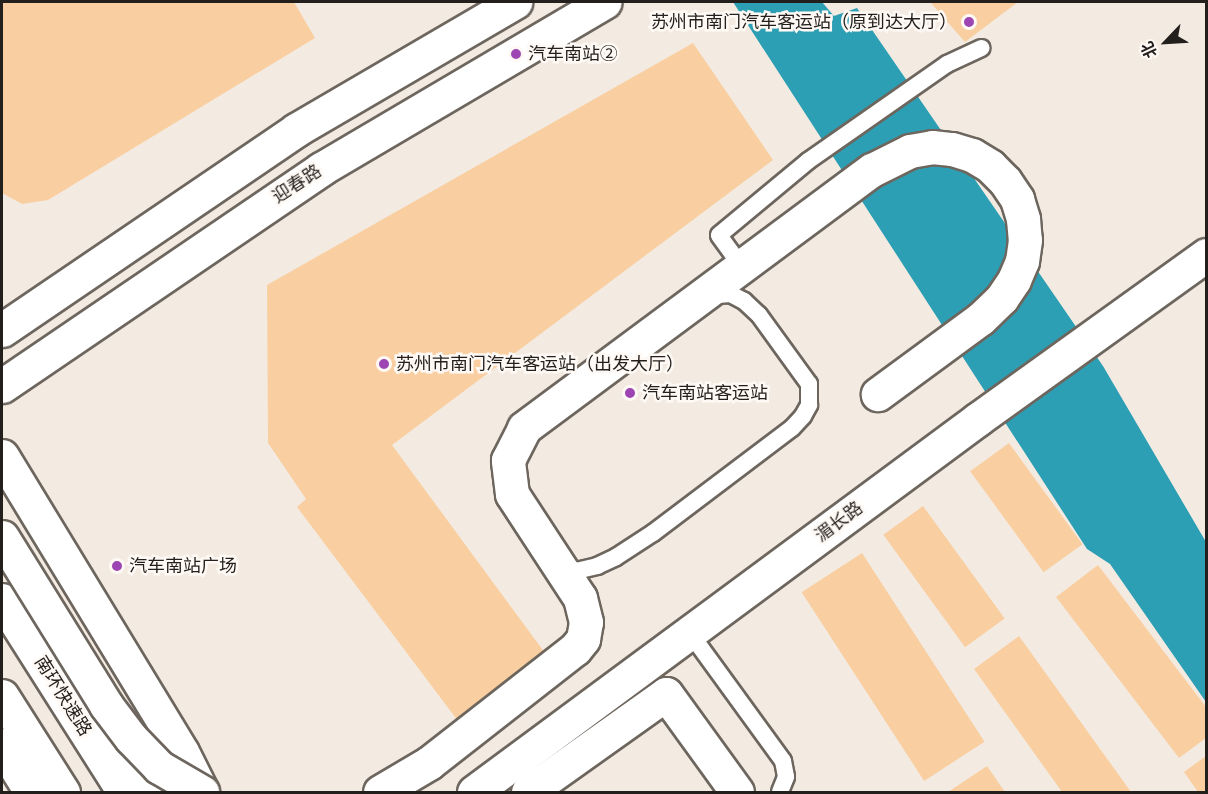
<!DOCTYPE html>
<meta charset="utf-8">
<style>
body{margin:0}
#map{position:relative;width:1208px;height:794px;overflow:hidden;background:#f3ebe2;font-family:Raleway,"Noto Sans SC",sans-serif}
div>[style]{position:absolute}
.water>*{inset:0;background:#2d9fb4}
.building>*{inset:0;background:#f9cfa1;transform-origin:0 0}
.roads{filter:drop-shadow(2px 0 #6d665e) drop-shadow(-2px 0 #6d665e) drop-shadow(0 2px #6d665e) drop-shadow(0 -2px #6d665e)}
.service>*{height:16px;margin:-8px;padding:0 8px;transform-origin:8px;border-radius:8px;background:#fff}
.minor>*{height:33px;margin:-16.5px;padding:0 16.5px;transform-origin:16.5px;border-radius:16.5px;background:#fff}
.tertiary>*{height:33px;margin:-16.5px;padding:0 16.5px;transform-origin:16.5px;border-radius:16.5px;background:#fff}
.secondary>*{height:33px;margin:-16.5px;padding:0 16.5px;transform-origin:16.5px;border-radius:16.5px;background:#fff}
.primary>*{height:33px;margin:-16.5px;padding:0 16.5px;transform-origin:16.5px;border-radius:16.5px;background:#fff}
.trunk>*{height:33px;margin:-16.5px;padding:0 16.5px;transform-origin:16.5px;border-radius:16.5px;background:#fff}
.bridges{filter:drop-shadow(2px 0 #6d665e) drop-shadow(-2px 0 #6d665e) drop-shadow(0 2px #6d665e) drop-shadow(0 -2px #6d665e)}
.minor-bridge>*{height:33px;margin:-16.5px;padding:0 16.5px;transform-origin:16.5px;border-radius:16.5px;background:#fff}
.dots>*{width:16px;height:16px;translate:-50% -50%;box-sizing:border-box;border:3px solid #fef9f4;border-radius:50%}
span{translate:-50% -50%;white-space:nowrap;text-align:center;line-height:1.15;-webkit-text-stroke:5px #fef9f4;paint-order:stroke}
.poi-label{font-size:18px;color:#221f1c}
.right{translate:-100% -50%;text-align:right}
.left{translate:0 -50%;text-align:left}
.street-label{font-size:18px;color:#221f1c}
.frame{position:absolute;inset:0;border:3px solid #221f1c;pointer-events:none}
.north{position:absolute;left:1136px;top:12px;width:60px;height:60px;-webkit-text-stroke:4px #fef9f4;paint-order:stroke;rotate:245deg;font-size:16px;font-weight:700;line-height:24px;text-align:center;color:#221f1c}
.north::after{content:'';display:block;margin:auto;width:21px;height:27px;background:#221f1c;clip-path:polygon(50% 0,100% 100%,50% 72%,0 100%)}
</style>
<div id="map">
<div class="water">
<div style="clip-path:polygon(733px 2px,822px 2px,834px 16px,857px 8px,1103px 366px,1206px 542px,1206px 702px,1110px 564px,1087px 549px)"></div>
</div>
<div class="building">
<div style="clip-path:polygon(2px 2px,294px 2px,315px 38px,48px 200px,22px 204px,2px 193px)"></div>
<div style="clip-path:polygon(930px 2px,1018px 2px,965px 42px)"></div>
<div style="clip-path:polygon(693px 43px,773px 160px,392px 445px,545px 653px,458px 721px,297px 507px,306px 499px,268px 443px,267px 285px)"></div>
<div style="left:1009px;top:443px;width:125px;height:48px;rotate:54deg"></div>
<div style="left:923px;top:506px;width:139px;height:49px;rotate:54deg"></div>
<div style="left:862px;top:553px;width:225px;height:72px;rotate:57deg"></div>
<div style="clip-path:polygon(1098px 565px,1206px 707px,1206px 738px,1179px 758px,1056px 597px)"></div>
<div style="clip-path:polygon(1019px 636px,1131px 792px,1062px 792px,974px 669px)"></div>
<div style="clip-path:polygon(1206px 756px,1206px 792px,1198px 792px,1184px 772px)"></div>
<div style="clip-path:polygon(987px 766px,1005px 792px,948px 792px)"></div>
</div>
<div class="roads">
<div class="service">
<div style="left:742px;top:267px;width:39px;rotate:-126deg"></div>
<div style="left:719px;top:235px;width:116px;rotate:-39.7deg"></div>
<div style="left:808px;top:161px;width:169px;rotate:-34.9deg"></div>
<div style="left:947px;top:64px;width:38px;rotate:-25deg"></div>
<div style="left:561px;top:563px;width:17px;rotate:28deg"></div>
<div style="left:576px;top:571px;width:22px;rotate:-13deg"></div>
<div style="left:597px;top:566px;width:21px;rotate:-25deg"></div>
<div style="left:616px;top:557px;width:44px;rotate:-33deg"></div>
<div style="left:653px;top:533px;width:174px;rotate:-37.1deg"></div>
<div style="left:792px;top:428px;width:16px;rotate:-47deg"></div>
<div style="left:803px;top:416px;width:13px;rotate:-61deg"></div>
<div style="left:809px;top:405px;width:21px;rotate:-90deg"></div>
<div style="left:809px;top:384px;width:85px;rotate:-125.9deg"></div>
<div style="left:759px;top:315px;width:21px;rotate:-137deg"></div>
<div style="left:744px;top:301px;width:16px;rotate:-153deg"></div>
<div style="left:730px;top:294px;width:21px;rotate:175deg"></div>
<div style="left:690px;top:633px;width:158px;rotate:54deg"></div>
<div style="left:783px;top:761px;width:16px;rotate:79deg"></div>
<div style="left:786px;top:777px;width:16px;rotate:112deg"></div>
</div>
<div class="minor">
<div style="left:380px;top:792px;width:57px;rotate:-30.6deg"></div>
<div style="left:429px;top:763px;width:185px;rotate:-38deg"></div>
<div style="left:575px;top:649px;width:13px;rotate:-51deg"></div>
<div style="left:583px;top:639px;width:17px;rotate:-80deg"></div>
<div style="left:586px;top:622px;width:25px;rotate:-104deg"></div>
<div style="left:580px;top:598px;width:124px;rotate:-123.2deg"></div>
<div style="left:512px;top:494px;width:34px;rotate:-97deg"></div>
<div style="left:508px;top:460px;width:36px;rotate:-63deg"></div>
<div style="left:524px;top:428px;width:433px;rotate:-36.6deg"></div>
<div style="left:872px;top:170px;width:42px;rotate:-26.6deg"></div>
<div style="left:910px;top:151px;width:22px;rotate:-10deg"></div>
<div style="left:932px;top:147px;width:20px;rotate:6deg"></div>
<div style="left:952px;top:149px;width:21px;rotate:17deg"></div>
<div style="left:972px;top:155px;width:21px;rotate:31deg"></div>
<div style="left:990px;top:166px;width:21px;rotate:45deg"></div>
<div style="left:1005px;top:181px;width:22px;rotate:56deg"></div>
<div style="left:1017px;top:199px;width:21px;rotate:73deg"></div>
<div style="left:1023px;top:219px;width:21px;rotate:85deg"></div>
<div style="left:1025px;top:240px;width:21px;rotate:98deg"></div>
<div style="left:1022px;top:261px;width:21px;rotate:113deg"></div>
<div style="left:1014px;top:280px;width:22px;rotate:124deg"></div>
<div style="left:1002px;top:298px;width:30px;rotate:136deg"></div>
<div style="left:980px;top:319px;width:127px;rotate:143.7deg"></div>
<div style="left:528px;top:792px;width:169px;rotate:-35.4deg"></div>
<div style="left:666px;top:694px;width:121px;rotate:54.1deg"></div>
</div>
<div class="tertiary">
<div style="left:474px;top:792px;width:627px;rotate:-36.5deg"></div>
<div style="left:978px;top:419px;width:281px;rotate:-35.7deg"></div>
</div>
<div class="secondary">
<div style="left:2px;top:330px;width:356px;rotate:-34.2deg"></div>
<div style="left:296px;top:130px;width:254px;rotate:-30.3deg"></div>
<div style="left:2px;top:386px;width:386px;rotate:-34.2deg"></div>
<div style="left:321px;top:169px;width:329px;rotate:-30.5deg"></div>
</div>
<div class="primary">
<div style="left:101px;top:717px;width:88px;rotate:58.5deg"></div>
<div style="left:2px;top:745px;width:55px;rotate:58.3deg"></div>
</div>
<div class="trunk">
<div style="left:2px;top:456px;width:346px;rotate:58.7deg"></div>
<div style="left:182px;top:752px;width:45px;rotate:63.4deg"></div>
<div style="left:2px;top:600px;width:227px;rotate:57.6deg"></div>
<div style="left:2px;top:696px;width:114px;rotate:57.6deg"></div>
</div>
</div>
<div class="bridges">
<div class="minor-bridge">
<div style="left:2px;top:537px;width:198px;rotate:58.2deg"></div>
<div style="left:106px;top:705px;width:41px;rotate:52.9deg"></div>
<div style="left:131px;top:738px;width:40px;rotate:46deg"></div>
<div style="left:159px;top:767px;width:50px;rotate:30.2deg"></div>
</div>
</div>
<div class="dots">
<div style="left:969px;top:22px;background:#9d45b2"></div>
<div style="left:516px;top:54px;background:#9d45b2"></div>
<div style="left:384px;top:364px;background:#9d45b2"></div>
<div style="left:630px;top:393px;background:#9d45b2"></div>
<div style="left:117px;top:566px;background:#9d45b2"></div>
</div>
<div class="poi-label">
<span class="right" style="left:957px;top:22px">苏州市南门汽车客运站（原到达大厅）</span>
<span class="left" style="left:528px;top:54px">汽车南站②</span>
<span class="left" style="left:396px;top:364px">苏州市南门汽车客运站（出发大厅）</span>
<span class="left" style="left:642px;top:393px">汽车南站客运站</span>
<span class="left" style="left:129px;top:566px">汽车南站广场</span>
</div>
<div class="street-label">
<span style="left:297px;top:184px;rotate:-33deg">迎春路</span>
<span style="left:839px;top:522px;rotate:-37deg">湄长路</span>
<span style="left:63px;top:696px;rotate:58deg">南环快速路</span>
</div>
<div class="frame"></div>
<div class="north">北</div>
</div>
